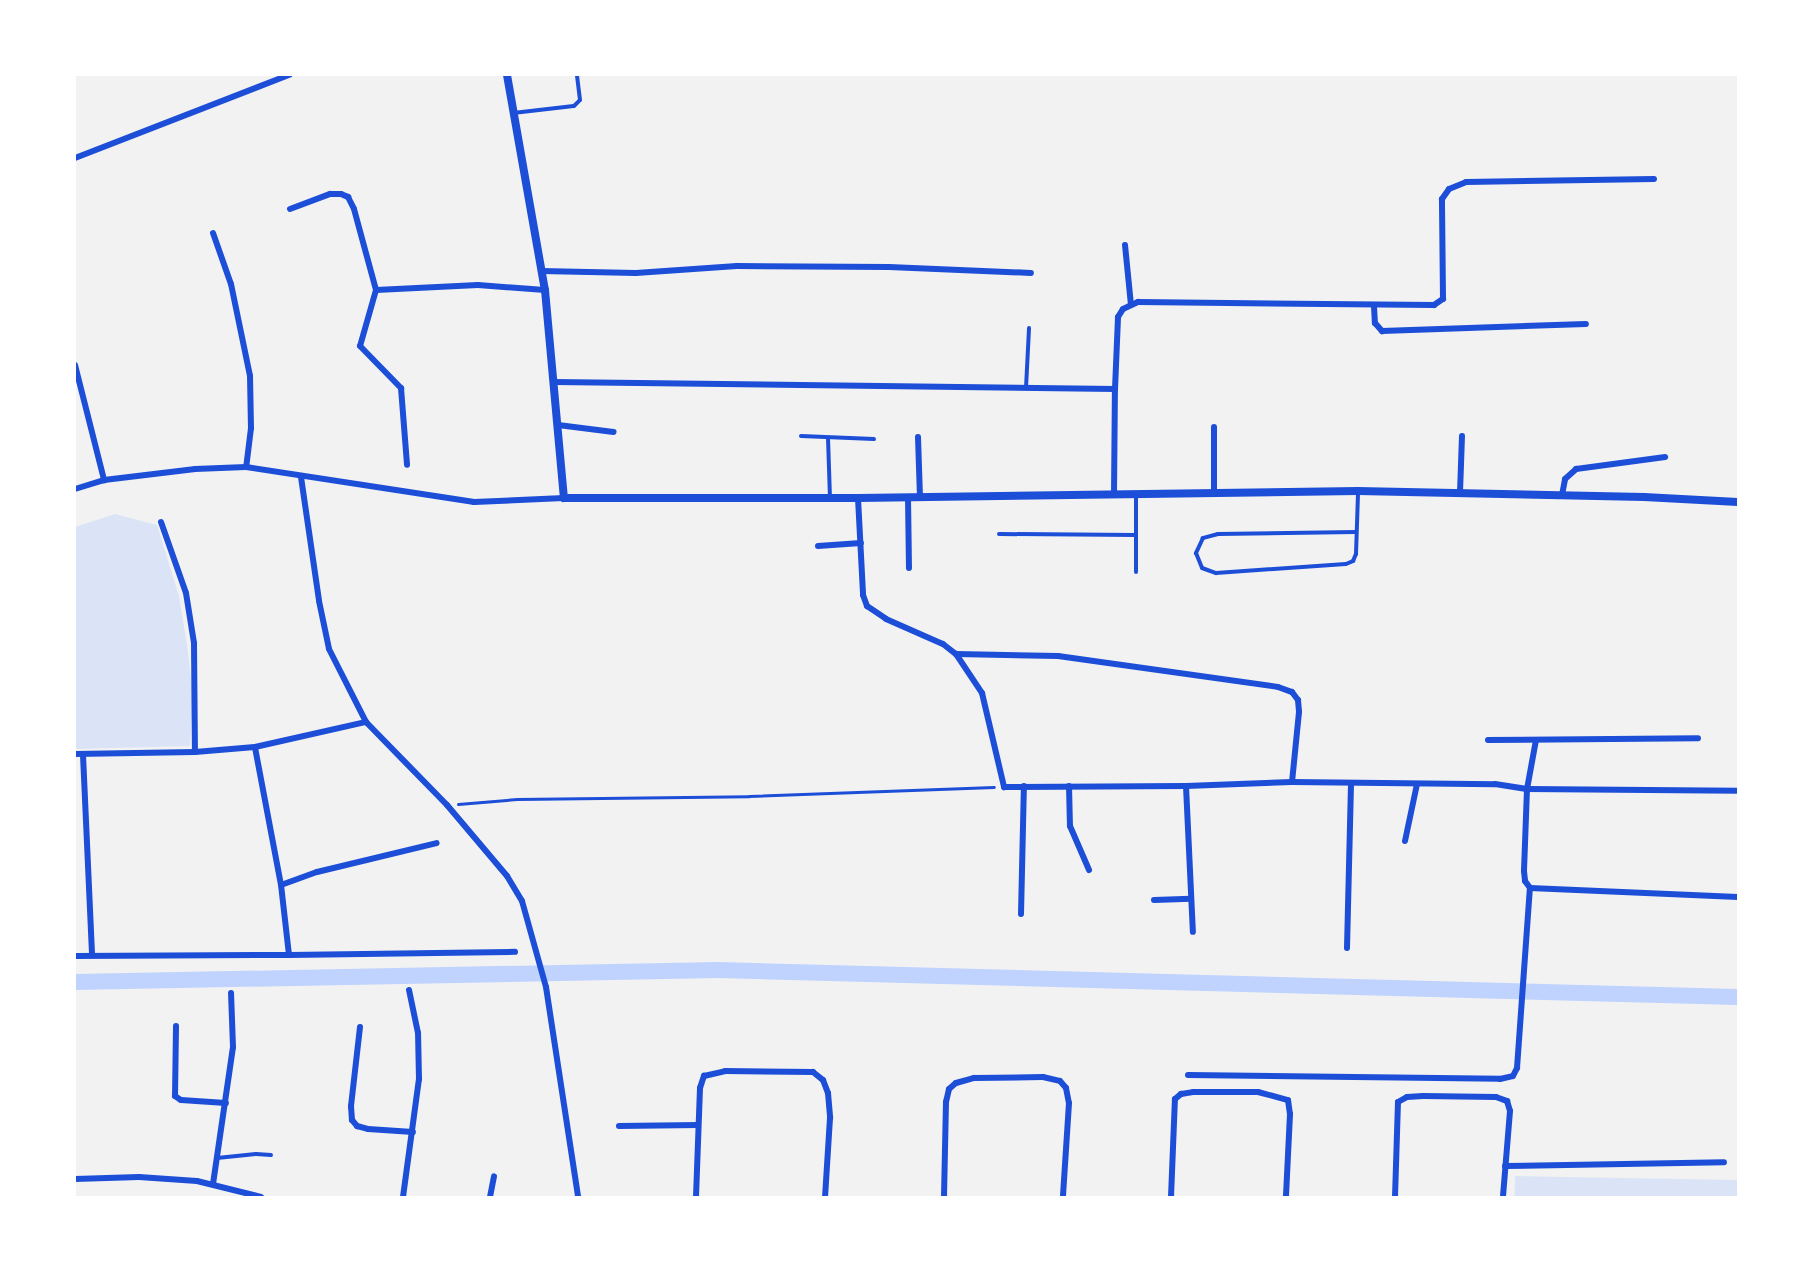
<!DOCTYPE html>
<style>
body{margin:0}
#map{position:relative;width:1813px;height:1272px;overflow:hidden;background:#f2f2f2;font-family:"Open Sans",sans-serif}
div>[style]{position:absolute}
.green>*{inset:0;background:#dbe4f7;transform-origin:0 0}
.canal>*{height:16px;margin:-8px;padding:0 8px;transform-origin:8px;border-radius:8px;background:#bfd3fe}
.path>*{height:3px;margin:-1.5px;padding:0 1.5px;transform-origin:1.5px;border-radius:1.5px;background:#1d4ed8}
.service>*{height:4px;margin:-2px;padding:0 2px;transform-origin:2px;border-radius:2px;background:#1d4ed8}
.minor>*{height:6px;margin:-3px;padding:0 3px;transform-origin:3px;border-radius:3px;background:#1d4ed8}
.tertiary>*{height:8px;margin:-4px;padding:0 4px;transform-origin:4px;border-radius:4px;background:#1d4ed8}
span{translate:-50% -50%;white-space:nowrap;text-align:center;line-height:1.15;-webkit-text-stroke:6px #fff;paint-order:stroke}
.frame{position:absolute;inset:0;border:76px solid #fff;pointer-events:none}
</style>
<div id="map">
<div class="green">
<div style="clip-path:polygon(115px 514px,157px 525px,179px 596px,187px 645px,193px 694px,190px 746px,75px 749px,75px 527px)"></div>
<div style="left:1515px;top:1176px;width:223px;height:21px;rotate:1deg"></div>
</div>
<div class="canal">
<div style="left:75px;top:982px;width:643px;rotate:-1.07deg"></div>
<div style="left:718px;top:970px;width:1020px;rotate:1.52deg"></div>
</div>
<div class="path">
<div style="left:458px;top:804px;width:59px;rotate:-4.8deg"></div>
<div style="left:517px;top:799px;width:232px;rotate:-0.7deg"></div>
<div style="left:749px;top:796px;width:245px;rotate:-2.1deg"></div>
</div>
<div class="service">
<div style="left:513px;top:113px;width:61px;rotate:-6.5deg"></div>
<div style="left:574px;top:106px;width:8px;rotate:-45deg"></div>
<div style="left:580px;top:100px;width:25px;rotate:-97deg"></div>
<div style="left:1026px;top:388px;width:60px;rotate:-87.1deg"></div>
<div style="left:801px;top:436px;width:73px;rotate:2.4deg"></div>
<div style="left:828px;top:438px;width:59px;rotate:88.1deg"></div>
<div style="left:1136px;top:495px;width:77px;rotate:90deg"></div>
<div style="left:1356px;top:532px;width:138px;rotate:179.2deg"></div>
<div style="left:1218px;top:534px;width:16px;rotate:165deg"></div>
<div style="left:1203px;top:538px;width:17px;rotate:115deg"></div>
<div style="left:1196px;top:553px;width:16px;rotate:68deg"></div>
<div style="left:1202px;top:568px;width:15px;rotate:20deg"></div>
<div style="left:1216px;top:573px;width:130px;rotate:-4deg"></div>
<div style="left:1346px;top:564px;width:8px;rotate:-23deg"></div>
<div style="left:1353px;top:561px;width:8px;rotate:-67deg"></div>
<div style="left:1356px;top:554px;width:61px;rotate:-88.1deg"></div>
<div style="left:999px;top:534px;width:137px;rotate:0.4deg"></div>
<div style="left:217px;top:1158px;width:39px;rotate:-6deg"></div>
<div style="left:256px;top:1154px;width:15px;rotate:4deg"></div>
</div>
<div class="minor">
<div style="left:75px;top:158px;width:230px;rotate:-21.2deg"></div>
<div style="left:290px;top:209px;width:43px;rotate:-20.6deg"></div>
<div style="left:330px;top:194px;width:11px"></div>
<div style="left:341px;top:194px;width:8px;rotate:23deg"></div>
<div style="left:348px;top:197px;width:13px;rotate:63deg"></div>
<div style="left:354px;top:209px;width:84px;rotate:74.8deg"></div>
<div style="left:376px;top:290px;width:58px;rotate:105.9deg"></div>
<div style="left:360px;top:346px;width:59px;rotate:45.7deg"></div>
<div style="left:401px;top:388px;width:77px;rotate:85.5deg"></div>
<div style="left:213px;top:233px;width:54px;rotate:70.6deg"></div>
<div style="left:231px;top:284px;width:94px;rotate:78.3deg"></div>
<div style="left:250px;top:376px;width:52px;rotate:88.9deg"></div>
<div style="left:251px;top:428px;width:39px;rotate:97deg"></div>
<div style="left:1125px;top:245px;width:60px;rotate:84.3deg"></div>
<div style="left:541px;top:271px;width:95px;rotate:1.2deg"></div>
<div style="left:636px;top:273px;width:101px;rotate:-4deg"></div>
<div style="left:737px;top:266px;width:152px;rotate:0.4deg"></div>
<div style="left:889px;top:267px;width:142px;rotate:2.4deg"></div>
<div style="left:376px;top:290px;width:102px;rotate:-2.8deg"></div>
<div style="left:478px;top:285px;width:67px;rotate:4.3deg"></div>
<div style="left:1374px;top:306px;width:17px;rotate:87deg"></div>
<div style="left:1375px;top:323px;width:11px;rotate:49deg"></div>
<div style="left:1382px;top:331px;width:204px;rotate:-2deg"></div>
<div style="left:75px;top:365px;width:119px;rotate:75.8deg"></div>
<div style="left:554px;top:382px;width:561px;rotate:0.71deg"></div>
<div style="left:558px;top:425px;width:56px;rotate:7.1deg"></div>
<div style="left:918px;top:437px;width:60px;rotate:88.1deg"></div>
<div style="left:301px;top:477px;width:125px;rotate:81.7deg"></div>
<div style="left:319px;top:601px;width:49px;rotate:78.2deg"></div>
<div style="left:329px;top:649px;width:82px;rotate:63.1deg"></div>
<div style="left:366px;top:722px;width:116px;rotate:45.7deg"></div>
<div style="left:447px;top:805px;width:93px;rotate:49.8deg"></div>
<div style="left:507px;top:876px;width:29px;rotate:59deg"></div>
<div style="left:522px;top:901px;width:89px;rotate:74.4deg"></div>
<div style="left:546px;top:987px;width:212px;rotate:81.3deg"></div>
<div style="left:75px;top:489px;width:30px;rotate:-17deg"></div>
<div style="left:104px;top:480px;width:92px;rotate:-6.9deg"></div>
<div style="left:195px;top:469px;width:51px;rotate:-2.2deg"></div>
<div style="left:246px;top:467px;width:231px;rotate:8.7deg"></div>
<div style="left:474px;top:502px;width:90px;rotate:-2.5deg"></div>
<div style="left:1460px;top:493px;width:57px;rotate:-88deg"></div>
<div style="left:1214px;top:494px;width:67px;rotate:-90deg"></div>
<div style="left:1114px;top:495px;width:106px;rotate:-89.5deg"></div>
<div style="left:1115px;top:389px;width:72px;rotate:-87.6deg"></div>
<div style="left:1118px;top:317px;width:9px;rotate:-58deg"></div>
<div style="left:1123px;top:309px;width:17px;rotate:-25deg"></div>
<div style="left:1138px;top:302px;width:296px;rotate:0.6deg"></div>
<div style="left:1434px;top:305px;width:11px;rotate:-34deg"></div>
<div style="left:1443px;top:299px;width:100px;rotate:-90.6deg"></div>
<div style="left:1442px;top:199px;width:12px;rotate:-55deg"></div>
<div style="left:1449px;top:189px;width:18px;rotate:-22deg"></div>
<div style="left:1466px;top:182px;width:188px;rotate:-0.9deg"></div>
<div style="left:1562px;top:495px;width:16px;rotate:-79deg"></div>
<div style="left:1565px;top:479px;width:15px;rotate:-42deg"></div>
<div style="left:1576px;top:469px;width:90px;rotate:-7.7deg"></div>
<div style="left:908px;top:497px;width:71px;rotate:89.2deg"></div>
<div style="left:858px;top:498px;width:97px;rotate:87deg"></div>
<div style="left:863px;top:595px;width:12px;rotate:70deg"></div>
<div style="left:867px;top:606px;width:23px;rotate:34deg"></div>
<div style="left:886px;top:619px;width:62px;rotate:23.7deg"></div>
<div style="left:943px;top:644px;width:16px;rotate:38deg"></div>
<div style="left:956px;top:654px;width:47px;rotate:56.3deg"></div>
<div style="left:982px;top:693px;width:97px;rotate:76.8deg"></div>
<div style="left:1004px;top:787px;width:182px;rotate:-0.3deg"></div>
<div style="left:1186px;top:786px;width:106px;rotate:-2.2deg"></div>
<div style="left:1292px;top:782px;width:203px;rotate:0.6deg"></div>
<div style="left:1495px;top:784px;width:32px;rotate:9deg"></div>
<div style="left:1527px;top:789px;width:82px;rotate:92.1deg"></div>
<div style="left:1524px;top:871px;width:10px;rotate:84deg"></div>
<div style="left:1525px;top:881px;width:9px;rotate:54deg"></div>
<div style="left:1530px;top:888px;width:208px;rotate:2.5deg"></div>
<div style="left:161px;top:522px;width:75px;rotate:70.6deg"></div>
<div style="left:186px;top:593px;width:51px;rotate:80.9deg"></div>
<div style="left:194px;top:643px;width:109px;rotate:89.5deg"></div>
<div style="left:818px;top:546px;width:43px;rotate:-4deg"></div>
<div style="left:956px;top:654px;width:102px;rotate:1.1deg"></div>
<div style="left:1058px;top:656px;width:222px;rotate:8deg"></div>
<div style="left:1278px;top:687px;width:15px;rotate:20deg"></div>
<div style="left:1292px;top:692px;width:10px;rotate:53deg"></div>
<div style="left:1298px;top:700px;width:12px;rotate:85deg"></div>
<div style="left:1299px;top:712px;width:70px;rotate:95.7deg"></div>
<div style="left:1488px;top:740px;width:210px;rotate:-0.5deg"></div>
<div style="left:1536px;top:740px;width:50px;rotate:100.4deg"></div>
<div style="left:1527px;top:789px;width:211px;rotate:0.5deg"></div>
<div style="left:75px;top:754px;width:120px;rotate:-1deg"></div>
<div style="left:195px;top:752px;width:60px;rotate:-4.8deg"></div>
<div style="left:255px;top:747px;width:114px;rotate:-12.7deg"></div>
<div style="left:83px;top:755px;width:200px;rotate:87.4deg"></div>
<div style="left:1069px;top:786px;width:40px;rotate:88.6deg"></div>
<div style="left:1070px;top:826px;width:48px;rotate:66.6deg"></div>
<div style="left:1186px;top:786px;width:146px;rotate:87.3deg"></div>
<div style="left:1405px;top:841px;width:58px;rotate:-78.1deg"></div>
<div style="left:281px;top:885px;width:38px;rotate:-20deg"></div>
<div style="left:317px;top:872px;width:123px;rotate:-13.6deg"></div>
<div style="left:1154px;top:900px;width:37px;rotate:-2deg"></div>
<div style="left:1021px;top:914px;width:128px;rotate:-88.7deg"></div>
<div style="left:1347px;top:948px;width:164px;rotate:-88.6deg"></div>
<div style="left:289px;top:955px;width:226px;rotate:-0.8deg"></div>
<div style="left:75px;top:956px;width:214px;rotate:-0.3deg"></div>
<div style="left:289px;top:955px;width:70px;rotate:-96.5deg"></div>
<div style="left:281px;top:885px;width:140px;rotate:-100.7deg"></div>
<div style="left:176px;top:1026px;width:70px;rotate:90.8deg"></div>
<div style="left:175px;top:1096px;width:7px;rotate:34deg"></div>
<div style="left:181px;top:1100px;width:45px;rotate:3.8deg"></div>
<div style="left:360px;top:1027px;width:80px;rotate:96.5deg"></div>
<div style="left:351px;top:1106px;width:14px;rotate:86deg"></div>
<div style="left:352px;top:1120px;width:8px;rotate:50deg"></div>
<div style="left:357px;top:1126px;width:11px;rotate:15deg"></div>
<div style="left:368px;top:1129px;width:45px;rotate:3.8deg"></div>
<div style="left:1188px;top:1075px;width:312px;rotate:0.7deg"></div>
<div style="left:1500px;top:1079px;width:13px;rotate:-13deg"></div>
<div style="left:1513px;top:1076px;width:9px;rotate:-63deg"></div>
<div style="left:1517px;top:1068px;width:180px;rotate:-85.9deg"></div>
<div style="left:619px;top:1126px;width:79px;rotate:-0.7deg"></div>
<div style="left:1505px;top:1166px;width:219px;rotate:-1deg"></div>
<div style="left:75px;top:1179px;width:64px;rotate:-1.8deg"></div>
<div style="left:139px;top:1177px;width:58px;rotate:3.9deg"></div>
<div style="left:197px;top:1181px;width:66px;rotate:14deg"></div>
<div style="left:213px;top:1184px;width:138px;rotate:-81.7deg"></div>
<div style="left:233px;top:1047px;width:54px;rotate:-92.1deg"></div>
<div style="left:403px;top:1197px;width:119px;rotate:-82.3deg"></div>
<div style="left:419px;top:1079px;width:46px;rotate:-91.2deg"></div>
<div style="left:418px;top:1033px;width:44px;rotate:-101.8deg"></div>
<div style="left:490px;top:1197px;width:21px;rotate:-79deg"></div>
<div style="left:696px;top:1197px;width:109px;rotate:-87.9deg"></div>
<div style="left:700px;top:1088px;width:13px;rotate:-72deg"></div>
<div style="left:704px;top:1076px;width:22px;rotate:-13deg"></div>
<div style="left:725px;top:1071px;width:88px;rotate:0.7deg"></div>
<div style="left:813px;top:1072px;width:13px;rotate:39deg"></div>
<div style="left:823px;top:1080px;width:14px;rotate:69deg"></div>
<div style="left:828px;top:1093px;width:25px;rotate:85deg"></div>
<div style="left:830px;top:1118px;width:79px;rotate:93.6deg"></div>
<div style="left:944px;top:1197px;width:95px;rotate:-88.8deg"></div>
<div style="left:946px;top:1102px;width:13px;rotate:-77deg"></div>
<div style="left:949px;top:1089px;width:9px;rotate:-41deg"></div>
<div style="left:956px;top:1083px;width:19px;rotate:-16deg"></div>
<div style="left:974px;top:1078px;width:69px;rotate:-0.8deg"></div>
<div style="left:1043px;top:1077px;width:17px;rotate:13deg"></div>
<div style="left:1060px;top:1081px;width:9px;rotate:49deg"></div>
<div style="left:1066px;top:1088px;width:15px;rotate:79deg"></div>
<div style="left:1069px;top:1103px;width:94px;rotate:93.7deg"></div>
<div style="left:1171px;top:1197px;width:98px;rotate:-87.7deg"></div>
<div style="left:1175px;top:1099px;width:8px;rotate:-40deg"></div>
<div style="left:1181px;top:1094px;width:12px;rotate:-9deg"></div>
<div style="left:1193px;top:1092px;width:65px"></div>
<div style="left:1258px;top:1092px;width:31px;rotate:15deg"></div>
<div style="left:1288px;top:1100px;width:14px;rotate:82deg"></div>
<div style="left:1290px;top:1114px;width:83px;rotate:92.8deg"></div>
<div style="left:1395px;top:1197px;width:95px;rotate:-88.2deg"></div>
<div style="left:1398px;top:1102px;width:10px;rotate:-29deg"></div>
<div style="left:1407px;top:1097px;width:16px;rotate:-4deg"></div>
<div style="left:1423px;top:1096px;width:73px;rotate:0.8deg"></div>
<div style="left:1496px;top:1097px;width:12px;rotate:20deg"></div>
<div style="left:1507px;top:1101px;width:10px;rotate:73deg"></div>
<div style="left:1510px;top:1111px;width:86px;rotate:94.7deg"></div>
</div>
<div class="tertiary">
<div style="left:507px;top:75px;width:218px;rotate:80deg"></div>
<div style="left:545px;top:290px;width:209px;rotate:84.8deg"></div>
<div style="left:564px;top:498px;width:294px"></div>
<div style="left:858px;top:498px;width:500px;rotate:-0.8deg"></div>
<div style="left:1358px;top:491px;width:286px;rotate:1.2deg"></div>
<div style="left:1644px;top:497px;width:94px;rotate:3deg"></div>
</div>
<div class="frame"></div>
</div>
